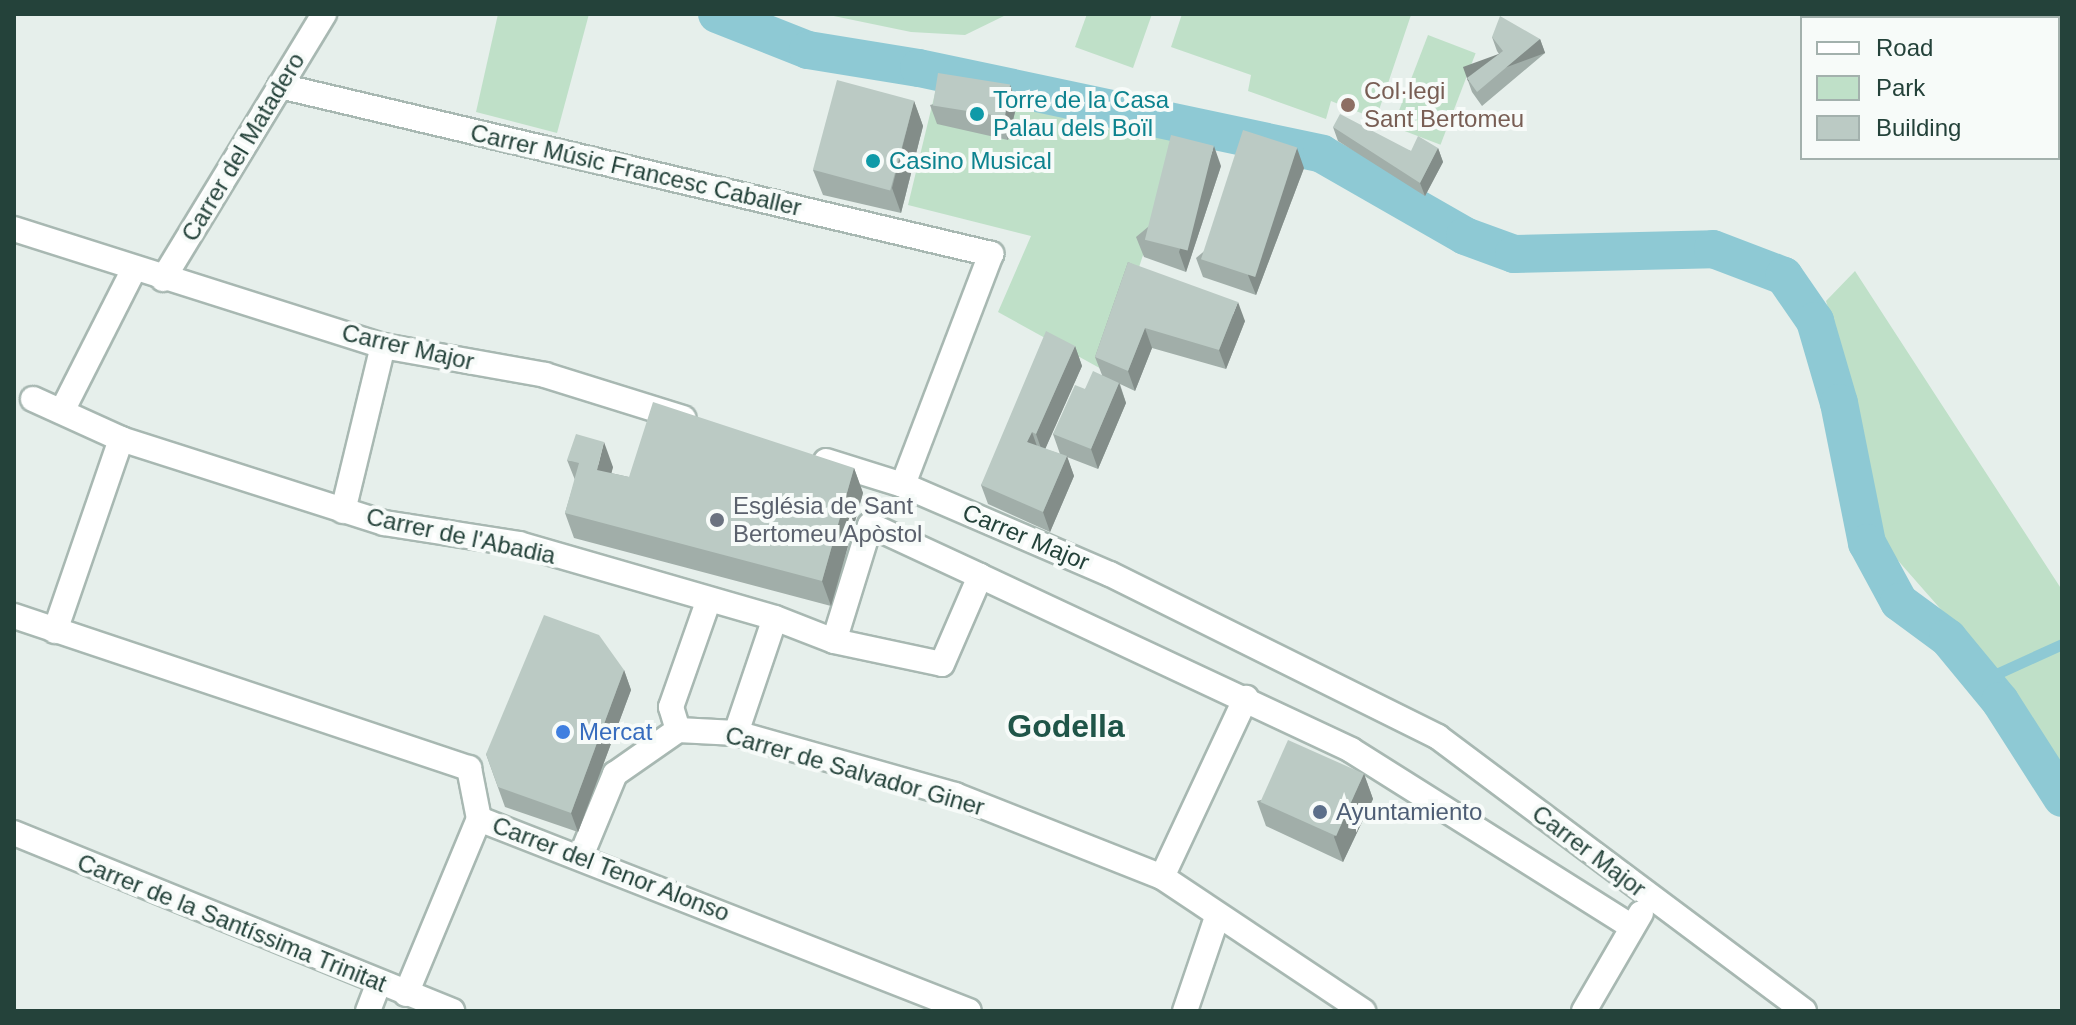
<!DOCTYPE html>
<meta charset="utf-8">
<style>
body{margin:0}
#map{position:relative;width:2076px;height:1025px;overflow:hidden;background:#e6efeb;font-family:Helvetica,sans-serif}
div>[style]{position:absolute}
.green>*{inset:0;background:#bfe0c8;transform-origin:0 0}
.stream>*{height:11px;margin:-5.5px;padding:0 5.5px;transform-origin:5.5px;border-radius:5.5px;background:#8ec9d4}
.canal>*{height:38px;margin:-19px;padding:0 19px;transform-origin:19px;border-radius:19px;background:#8ec9d4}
.roads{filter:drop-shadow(2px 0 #a8b8b2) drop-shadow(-2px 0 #a8b8b2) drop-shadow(0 2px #a8b8b2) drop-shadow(0 -2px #a8b8b2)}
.street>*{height:24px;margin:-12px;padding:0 12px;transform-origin:12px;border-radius:12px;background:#fff}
.wall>*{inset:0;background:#a1aea9}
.shaded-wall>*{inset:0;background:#838d89;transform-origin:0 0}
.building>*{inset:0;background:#bbcac4;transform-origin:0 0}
.dots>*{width:22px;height:22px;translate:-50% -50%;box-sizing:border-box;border:4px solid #f7fbf9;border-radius:50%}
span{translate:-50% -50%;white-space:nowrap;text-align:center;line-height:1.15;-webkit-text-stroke:8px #f7fbf9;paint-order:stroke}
.education-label{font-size:24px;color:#785e54}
.left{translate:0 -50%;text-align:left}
.culture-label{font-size:24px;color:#0d838f}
.street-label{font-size:24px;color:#24423a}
.worship-label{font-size:24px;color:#5b616d}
.shop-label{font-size:24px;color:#366cbe}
.service-label{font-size:24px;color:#4e5e75}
.district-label{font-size:32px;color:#1f5548;font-weight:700}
.frame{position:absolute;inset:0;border:16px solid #24423a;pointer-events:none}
.legend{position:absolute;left:1800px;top:16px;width:260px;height:144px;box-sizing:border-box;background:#f7fbf9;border:2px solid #a3b1ad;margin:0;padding:10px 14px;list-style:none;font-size:24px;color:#24423a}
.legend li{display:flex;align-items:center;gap:16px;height:40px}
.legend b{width:40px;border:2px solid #a3b1ad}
</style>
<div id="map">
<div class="green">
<div style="clip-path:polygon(498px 14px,589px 14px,557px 133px,476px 112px)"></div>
<div style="clip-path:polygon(824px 14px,1008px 14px,965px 35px,911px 32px)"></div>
<div style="clip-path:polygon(1087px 14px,1152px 14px,1133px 68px,1075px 47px)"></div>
<div style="clip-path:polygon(1182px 14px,1409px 14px,1411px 15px,1376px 119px,1331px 101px,1326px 119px,1248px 91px,1251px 75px,1171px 47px)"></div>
<div style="left:1428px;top:35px;width:51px;height:98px;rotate:21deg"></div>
<div style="clip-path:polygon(936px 89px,1184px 130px,1105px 371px,998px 312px,1031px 236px,908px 205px)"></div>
<div style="clip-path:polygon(1855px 271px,2062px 590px,2062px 641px,1995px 671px,1894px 556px,1877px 526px,1851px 387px,1826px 301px)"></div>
<div style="clip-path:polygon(2062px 646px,2062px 767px,2000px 674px)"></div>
</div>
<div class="stream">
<div style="left:1983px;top:680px;width:87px;rotate:-24.5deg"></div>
</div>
<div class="canal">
<div style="left:717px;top:14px;width:98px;rotate:21.6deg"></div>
<div style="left:808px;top:50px;width:112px;rotate:9.2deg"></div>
<div style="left:919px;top:68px;width:412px;rotate:12deg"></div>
<div style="left:1322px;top:154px;width:165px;rotate:29.8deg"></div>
<div style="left:1465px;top:236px;width:52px;rotate:20.2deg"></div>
<div style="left:1514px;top:254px;width:199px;rotate:-1.4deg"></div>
<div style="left:1713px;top:249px;width:76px;rotate:20.8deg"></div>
<div style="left:1784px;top:276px;width:55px;rotate:55.4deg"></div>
<div style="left:1815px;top:321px;width:85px;rotate:73.7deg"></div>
<div style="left:1839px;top:403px;width:143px;rotate:78.7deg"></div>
<div style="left:1867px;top:543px;width:67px;rotate:61.5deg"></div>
<div style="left:1899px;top:602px;width:61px;rotate:36.3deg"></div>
<div style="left:1948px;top:638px;width:82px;rotate:50.5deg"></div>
<div style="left:2000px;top:701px;width:115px;rotate:57.4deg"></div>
</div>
<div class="roads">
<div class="street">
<div style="left:280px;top:86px;width:731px;rotate:13.29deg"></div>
<div style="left:991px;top:254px;width:247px;rotate:110.9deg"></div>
<div style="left:14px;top:229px;width:387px;rotate:17.6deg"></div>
<div style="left:383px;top:346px;width:165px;rotate:10.1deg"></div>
<div style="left:545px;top:375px;width:145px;rotate:17.3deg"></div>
<div style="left:163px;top:279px;width:310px;rotate:-58.7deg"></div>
<div style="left:33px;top:399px;width:97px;rotate:24.4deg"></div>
<div style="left:121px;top:439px;width:276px;rotate:17.7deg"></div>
<div style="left:384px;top:523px;width:137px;rotate:8.8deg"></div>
<div style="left:519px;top:544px;width:266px;rotate:16.1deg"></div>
<div style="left:775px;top:618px;width:63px;rotate:21.3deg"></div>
<div style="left:834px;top:641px;width:110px;rotate:12deg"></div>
<div style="left:942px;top:664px;width:96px;rotate:-66.6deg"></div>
<div style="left:980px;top:576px;width:121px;rotate:-155.1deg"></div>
<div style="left:870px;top:525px;width:121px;rotate:107.2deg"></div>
<div style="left:62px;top:411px;width:157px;rotate:-63.1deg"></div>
<div style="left:826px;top:461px;width:81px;rotate:17.3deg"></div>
<div style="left:903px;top:485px;width:225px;rotate:23.3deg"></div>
<div style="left:1110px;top:574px;width:366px;rotate:26.4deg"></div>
<div style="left:1438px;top:737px;width:457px;rotate:36.8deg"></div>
<div style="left:343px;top:511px;width:170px;rotate:-76.4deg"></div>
<div style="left:980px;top:576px;width:410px;rotate:25.1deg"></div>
<div style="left:1351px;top:750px;width:332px;rotate:32.2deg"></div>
<div style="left:14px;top:616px;width:480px;rotate:18.5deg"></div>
<div style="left:469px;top:768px;width:52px;rotate:78.9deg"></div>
<div style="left:479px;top:819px;width:526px;rotate:21.4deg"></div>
<div style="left:55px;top:631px;width:203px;rotate:-71deg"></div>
<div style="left:678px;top:730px;width:58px;rotate:3deg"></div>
<div style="left:736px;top:733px;width:228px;rotate:15.8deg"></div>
<div style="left:955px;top:795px;width:223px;rotate:21.6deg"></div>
<div style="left:1162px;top:877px;width:242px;rotate:33.7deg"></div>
<div style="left:678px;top:730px;width:24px;rotate:-107deg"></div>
<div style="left:671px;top:707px;width:111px;rotate:-70.6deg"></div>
<div style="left:736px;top:733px;width:121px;rotate:-71.3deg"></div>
<div style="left:14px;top:833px;width:473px;rotate:22.1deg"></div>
<div style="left:581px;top:856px;width:89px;rotate:-67.5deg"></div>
<div style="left:615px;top:774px;width:77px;rotate:-34.9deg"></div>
<div style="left:1162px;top:877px;width:198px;rotate:-64.9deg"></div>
<div style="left:406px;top:994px;width:190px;rotate:-67.4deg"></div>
<div style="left:368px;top:1011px;width:30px;rotate:-69deg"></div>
<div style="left:1185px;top:1011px;width:99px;rotate:-71.2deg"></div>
<div style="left:1584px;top:1011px;width:113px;rotate:-59.8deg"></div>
</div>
</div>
<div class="wall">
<div style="clip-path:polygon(1492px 37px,1540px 39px,1545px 53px,1482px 106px,1472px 92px,1467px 78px,1499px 54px,1497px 51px)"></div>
<div style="clip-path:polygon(1010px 85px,1017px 104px,1008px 140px,937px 124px,930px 105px)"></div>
<div style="clip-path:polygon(914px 101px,923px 126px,901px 213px,823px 195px,813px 170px)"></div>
<div style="clip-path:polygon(1333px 127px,1411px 151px,1438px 148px,1443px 162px,1425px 196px,1338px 141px)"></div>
<div style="clip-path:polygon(1221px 166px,1186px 272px,1144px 257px,1136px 237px)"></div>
<div style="clip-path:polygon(1304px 168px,1256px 295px,1203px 277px,1196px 258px)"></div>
<div style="clip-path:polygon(1128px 262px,1245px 321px,1226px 369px,1152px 348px,1135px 391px,1120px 384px,1126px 403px,1098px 469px,1067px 457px,1074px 476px,1050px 532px,988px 504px,981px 485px,1075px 346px,1082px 366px,1045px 449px,1060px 454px,1053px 434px,1085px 389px,1102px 375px,1095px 357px)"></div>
<div style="clip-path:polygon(567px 460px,613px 467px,611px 473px,629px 477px,854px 468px,863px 493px,831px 606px,574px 538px,565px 513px,575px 480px)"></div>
<div style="clip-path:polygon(624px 670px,631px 690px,578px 832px,505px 807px,486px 754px)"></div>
<div style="clip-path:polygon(1364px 774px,1373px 799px,1343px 862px,1266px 826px,1257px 801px)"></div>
</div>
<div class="shaded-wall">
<div style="left:1540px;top:39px;width:15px;height:82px;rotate:70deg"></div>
<div style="clip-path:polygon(1010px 85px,1017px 104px,1008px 140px,1001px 120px)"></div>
<div style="clip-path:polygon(914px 101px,923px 126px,901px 213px,892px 188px)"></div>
<div style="clip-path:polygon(1214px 146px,1221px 166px,1186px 272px,1179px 252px)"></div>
<div style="clip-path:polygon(1297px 148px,1304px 168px,1256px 295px,1248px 275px)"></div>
<div style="clip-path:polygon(1438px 148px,1443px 162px,1425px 196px,1420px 183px)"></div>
<div style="clip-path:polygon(1238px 302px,1245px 321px,1226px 369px,1219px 350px)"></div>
<div style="clip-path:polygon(1145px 328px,1152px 348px,1135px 391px,1128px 371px)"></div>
<div style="clip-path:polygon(1075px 346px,1082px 366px,1043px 454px,1036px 434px)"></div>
<div style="clip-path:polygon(1119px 383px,1126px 403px,1098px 469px,1091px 449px)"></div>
<div style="clip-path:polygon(1032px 432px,1039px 452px,1027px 442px)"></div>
<div style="clip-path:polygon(604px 442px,613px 467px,606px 495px,597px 470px)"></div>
<div style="clip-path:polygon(1067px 456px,1074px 476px,1050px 532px,1043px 512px)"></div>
<div style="clip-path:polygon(854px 468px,863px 493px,831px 606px,822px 581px)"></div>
<div style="clip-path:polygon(624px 670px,631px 690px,578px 832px,571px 813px)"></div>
<div style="clip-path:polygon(1364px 774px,1373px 799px,1343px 862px,1334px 837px)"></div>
</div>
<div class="building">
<div style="clip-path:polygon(1500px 16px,1540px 39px,1477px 92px,1467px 78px,1503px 51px,1492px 37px)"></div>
<div style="left:938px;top:73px;width:73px;height:33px;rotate:9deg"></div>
<div style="left:837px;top:80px;width:80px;height:93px;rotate:15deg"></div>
<div style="clip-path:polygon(1340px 114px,1411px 151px,1418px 136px,1438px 148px,1420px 183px,1333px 127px)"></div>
<div style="left:1243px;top:130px;width:57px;height:136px;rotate:18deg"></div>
<div style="left:1171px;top:135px;width:44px;height:108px;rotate:14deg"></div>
<div style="clip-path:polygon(1128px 262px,1238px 302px,1219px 350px,1145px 328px,1128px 371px,1095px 357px)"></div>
<div style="clip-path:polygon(1046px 331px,1075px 346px,1036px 434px,1032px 432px,1027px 442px,1067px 456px,1043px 512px,981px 485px)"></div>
<div style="clip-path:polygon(1093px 371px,1119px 383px,1091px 449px,1053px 434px,1075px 385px,1085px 389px)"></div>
<div style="clip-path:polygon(653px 402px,854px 468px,822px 581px,565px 513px,579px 463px,567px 460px,576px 434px,604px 442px,597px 470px,629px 477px)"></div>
<div style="clip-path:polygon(544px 615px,599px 635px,624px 670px,571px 813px,498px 787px,486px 754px)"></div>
<div style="left:1288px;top:740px;width:83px;height:68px;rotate:24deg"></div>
</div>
<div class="dots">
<div style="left:1348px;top:105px;background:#8d6e63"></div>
<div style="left:977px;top:114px;background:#0f9aa8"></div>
<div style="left:873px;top:161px;background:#0f9aa8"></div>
<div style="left:717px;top:520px;background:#6b7280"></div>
<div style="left:563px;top:732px;background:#3f7fe0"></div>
<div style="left:1320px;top:812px;background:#5c6f8a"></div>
</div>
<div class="education-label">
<span class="left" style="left:1364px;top:105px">Col·legi<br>Sant Bertomeu</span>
</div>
<div class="culture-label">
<span class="left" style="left:993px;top:114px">Torre de la Casa<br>Palau dels Boïl</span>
<span class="left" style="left:889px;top:161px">Casino Musical</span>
</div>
<div class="street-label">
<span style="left:243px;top:147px;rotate:-59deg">Carrer del Matadero</span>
<span style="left:636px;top:170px;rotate:13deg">Carrer Músic Francesc Caballer</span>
<span style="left:408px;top:347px;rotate:13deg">Carrer Major</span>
<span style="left:461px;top:536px;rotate:12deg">Carrer de l'Abadia</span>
<span style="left:1026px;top:537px;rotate:23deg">Carrer Major</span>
<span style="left:855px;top:771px;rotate:16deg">Carrer de Salvador Giner</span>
<span style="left:1589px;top:851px;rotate:37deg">Carrer Major</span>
<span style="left:611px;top:869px;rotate:21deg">Carrer del Tenor Alonso</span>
<span style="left:232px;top:923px;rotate:22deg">Carrer de la Santíssima Trinitat</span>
</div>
<div class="worship-label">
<span class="left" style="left:733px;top:520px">Església de Sant<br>Bertomeu Apòstol</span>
</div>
<div class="shop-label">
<span class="left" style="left:579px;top:732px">Mercat</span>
</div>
<div class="service-label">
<span class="left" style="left:1336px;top:812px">Ayuntamiento</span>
</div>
<div class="district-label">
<span style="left:1066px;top:726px">Godella</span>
</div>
<div class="frame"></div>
<ul class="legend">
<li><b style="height:10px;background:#fff"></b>Road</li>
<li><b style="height:22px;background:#bfe0c8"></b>Park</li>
<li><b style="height:22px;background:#bbcac4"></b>Building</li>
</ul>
</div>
